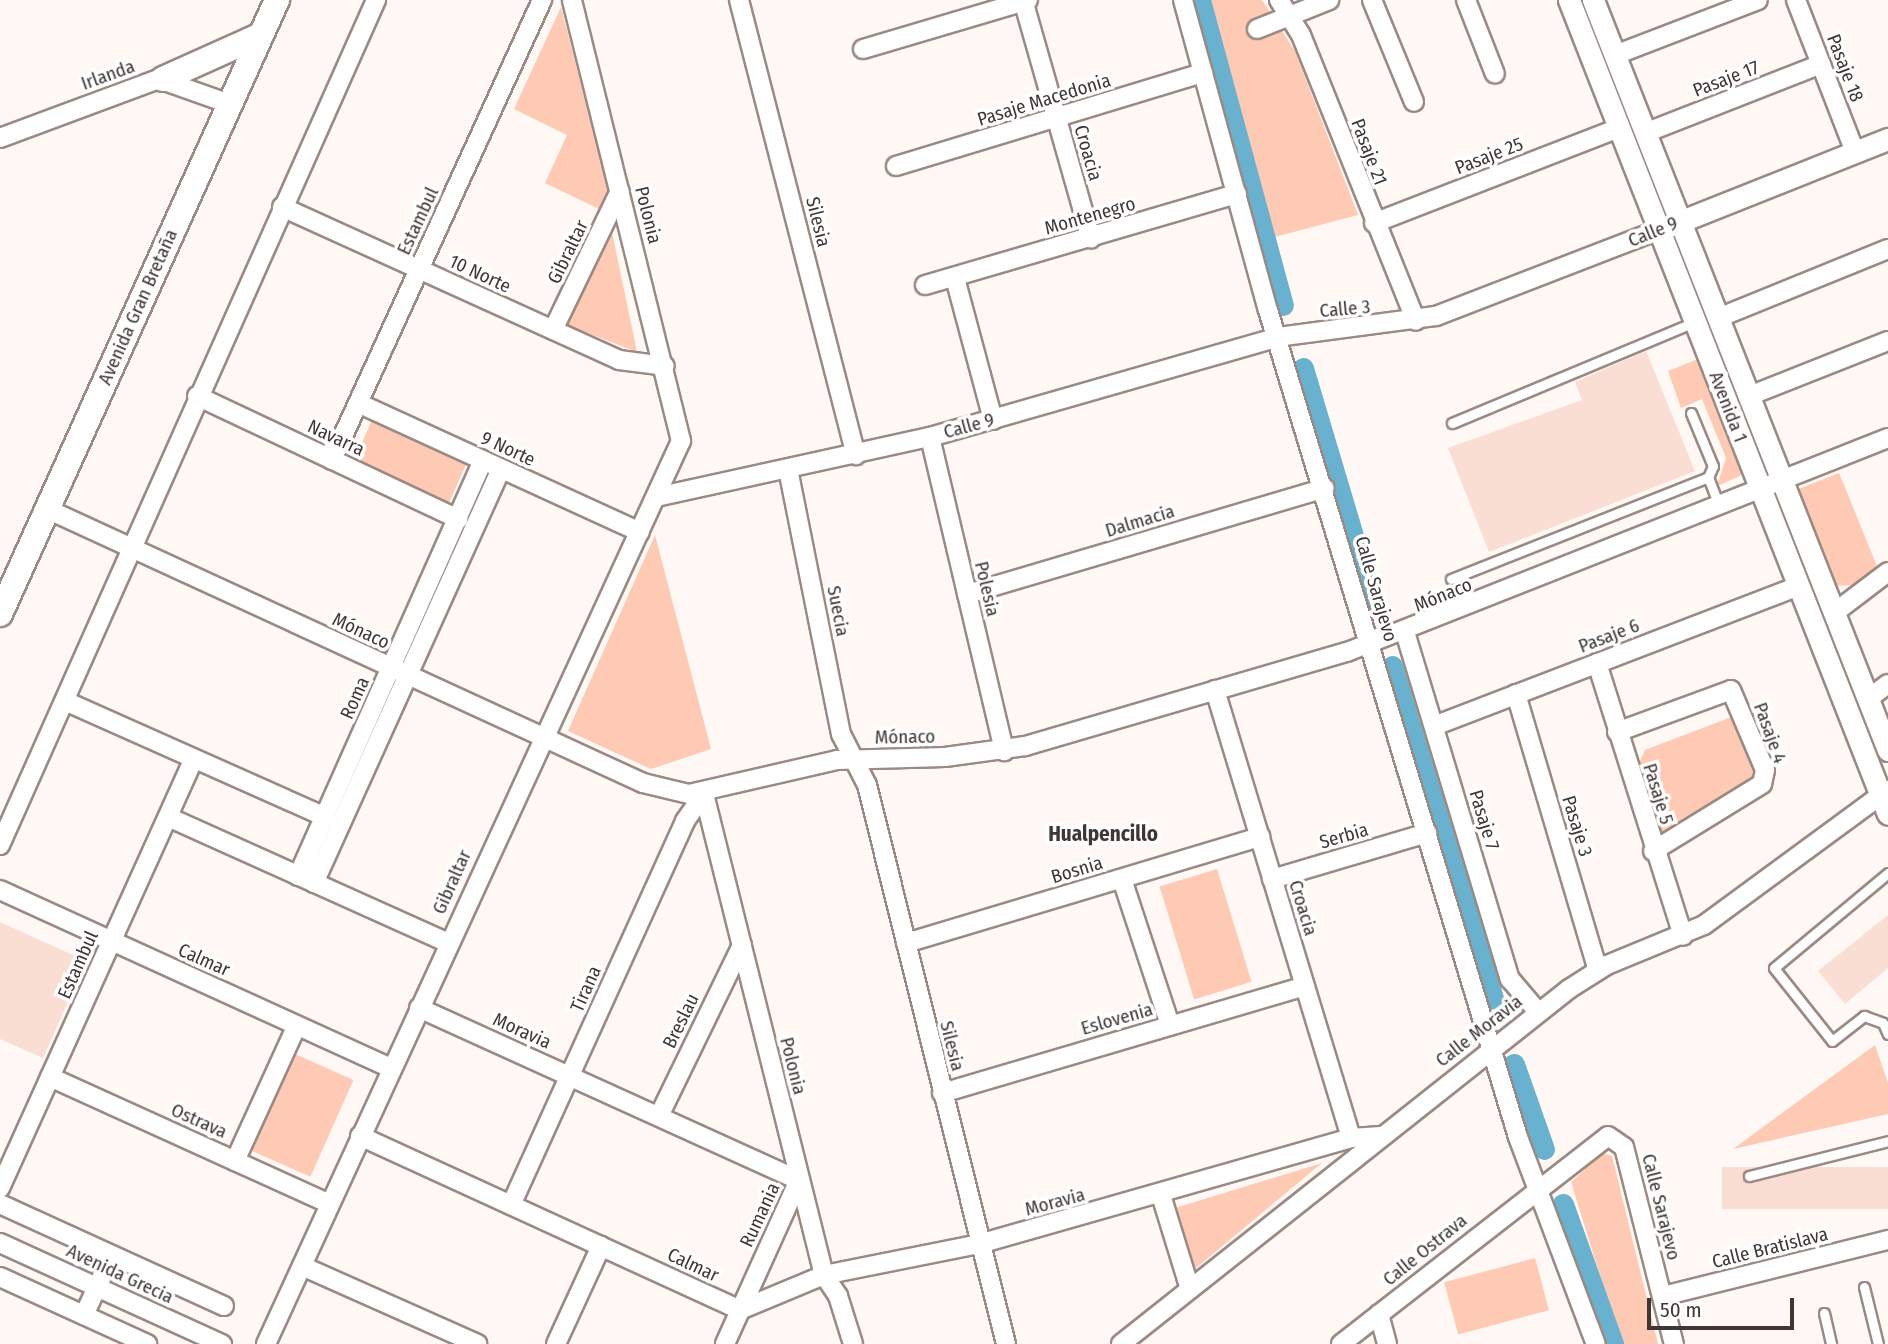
<!DOCTYPE html>
<meta charset="utf-8">
<style>
body{margin:0}
#map{position:relative;width:1888px;height:1344px;overflow:hidden;background:#fff8f5;font-family:"Fira Sans Condensed",sans-serif}
div>[style]{position:absolute}
.green>*{inset:0;background:#fecab4;transform-origin:0 0}
.canal>*{height:21px;margin:-10.5px;padding:0 10.5px;transform-origin:10.5px;border-radius:10.5px;background:#68b2cf}
.building>*{inset:0;background:#faded3;transform-origin:0 0}
.roads{filter:drop-shadow(2px 0 #9a8a83) drop-shadow(-2px 0 #9a8a83) drop-shadow(0 2px #9a8a83) drop-shadow(0 -2px #9a8a83)}
.service>*{height:9px;margin:-4.5px;padding:0 4.5px;transform-origin:4.5px;border-radius:4.5px;background:#fff}
.minor>*{height:18px;margin:-9px;padding:0 9px;transform-origin:9px;border-radius:9px;background:#fff}
.tertiary>*{height:21px;margin:-10.5px;padding:0 10.5px;transform-origin:10.5px;border-radius:10.5px;background:#fff}
.secondary>*{height:24px;margin:-12px;padding:0 12px;transform-origin:12px;border-radius:12px;background:#fff}
span{translate:-50% -50%;white-space:nowrap;text-align:center;line-height:1.15;-webkit-text-stroke:7px #fff;paint-order:stroke}
.street-label{font-size:19px;color:#3e3735}
.neighbourhood-label{font-size:21px;color:#3e3735;font-weight:700}
.scale{position:absolute;left:1647px;top:1298px;width:147px;height:32px;box-sizing:border-box;border:4px solid #3e3735;border-top:0;padding-left:9px;font-size:21px;line-height:24px;white-space:nowrap;color:#3e3735;-webkit-text-stroke:5px #fff;paint-order:stroke}
</style>
<div id="map">
<div class="green">
<div style="clip-path:polygon(1193px 0,1262px 0,1295px 51px,1358px 215px,1263px 240px)"></div>
<div style="clip-path:polygon(561px 7px,609px 193px,601px 210px,545px 183px,567px 135px,514px 109px)"></div>
<div style="clip-path:polygon(609px 218px,637px 352px,567px 325px)"></div>
<div style="clip-path:polygon(1703px 357px,1746px 463px,1740px 476px,1717px 486px,1726px 458px,1702px 399px,1681px 408px,1668px 371px)"></div>
<div style="left:372px;top:420px;width:104px;height:45px;rotate:24deg"></div>
<div style="clip-path:polygon(1839px 473px,1879px 571px,1855px 585px,1836px 586px,1796px 490px)"></div>
<div style="clip-path:polygon(655px 535px,711px 749px,651px 769px,568px 731px)"></div>
<div style="clip-path:polygon(1734px 716px,1761px 769px,1757px 780px,1663px 842px,1639px 763px,1645px 750px)"></div>
<div style="left:1217px;top:869px;width:118px;height:60px;rotate:73deg"></div>
<div style="clip-path:polygon(1875px 1045px,1888px 1083px,1888px 1114px,1733px 1149px)"></div>
<div style="left:295px;top:1054px;width:64px;height:106px;rotate:24deg"></div>
<div style="clip-path:polygon(1603px 1153px,1612px 1156px,1658px 1344px,1621px 1344px,1571px 1182px)"></div>
<div style="clip-path:polygon(1322px 1163px,1190px 1273px,1172px 1209px)"></div>
<div style="left:1535px;top:1258px;width:54px;height:94px;rotate:75deg"></div>
</div>
<div class="canal">
<div style="left:1200px;top:0;width:316px;rotate:74.8deg"></div>
<div style="left:1303px;top:368px;width:248px;rotate:73.4deg"></div>
<div style="left:1392px;top:666px;width:361px;rotate:73.1deg"></div>
<div style="left:1514px;top:1064px;width:90px;rotate:70.6deg"></div>
<div style="left:1563px;top:1204px;width:149px;rotate:70.3deg"></div>
</div>
<div class="building">
<div style="clip-path:polygon(1646px 351px,1695px 471px,1489px 552px,1448px 448px,1582px 400px,1575px 382px)"></div>
<div style="clip-path:polygon(1888px 915px,1888px 968px,1845px 1004px,1818px 971px)"></div>
<div style="clip-path:polygon(0 922px,86px 961px,43px 1058px,0 1039px)"></div>
<div style="left:1888px;top:1167px;width:42px;height:166px;rotate:90deg"></div>
</div>
<div class="roads">
<div class="service">
<div style="left:1691px;top:413px;width:57px;rotate:67.5deg"></div>
<div style="left:1713px;top:466px;width:12px;rotate:114deg"></div>
<div style="left:1708px;top:477px;width:31px;rotate:69deg"></div>
<div style="left:1452px;top:423px;width:263px;rotate:-22.6deg"></div>
<div style="left:1451px;top:579px;width:277px;rotate:-21.6deg"></div>
<div style="left:1888px;top:873px;width:148px;rotate:140.2deg"></div>
<div style="left:1774px;top:968px;width:93px;rotate:51.5deg"></div>
<div style="left:1832px;top:1041px;width:41px;rotate:-38deg"></div>
<div style="left:1864px;top:1016px;width:20px;rotate:20deg"></div>
<div style="left:1883px;top:1023px;width:12px;rotate:66deg"></div>
<div style="left:1749px;top:1176px;width:143px;rotate:-14.1deg"></div>
<div style="left:1864px;top:1287px;width:59px;rotate:76.2deg"></div>
<div style="left:1824px;top:1313px;width:32px;rotate:77deg"></div>
</div>
<div class="minor">
<div style="left:739px;top:0;width:470px;rotate:75.6deg"></div>
<div style="left:1023px;top:0;width:248px;rotate:74.1deg"></div>
<div style="left:1183px;top:0;width:321px;rotate:74.7deg"></div>
<div style="left:1268px;top:310px;width:864px;rotate:73.18deg"></div>
<div style="left:1518px;top:1137px;width:221px;rotate:69.4deg"></div>
<div style="left:1279px;top:0;width:41px;rotate:57.8deg"></div>
<div style="left:1301px;top:35px;width:308px;rotate:68.1deg"></div>
<div style="left:1372px;top:0;width:110px;rotate:67.6deg"></div>
<div style="left:1466px;top:0;width:79px;rotate:68.6deg"></div>
<div style="left:1796px;top:0;width:163px;rotate:68.8deg"></div>
<div style="left:1257px;top:29px;width:78px;rotate:-21.9deg"></div>
<div style="left:863px;top:49px;width:172px;rotate:-16.5deg"></div>
<div style="left:1615px;top:55px;width:153px;rotate:-21deg"></div>
<div style="left:1645px;top:133px;width:189px;rotate:-21.4deg"></div>
<div style="left:0;top:138px;width:170px;rotate:-20.4deg"></div>
<div style="left:159px;top:79px;width:75px;rotate:19.4deg"></div>
<div style="left:896px;top:166px;width:321px;rotate:-16.9deg"></div>
<div style="left:282px;top:207px;width:370px;rotate:24.4deg"></div>
<div style="left:619px;top:360px;width:46px;rotate:7.4deg"></div>
<div style="left:1374px;top:223px;width:263px;rotate:-21.2deg"></div>
<div style="left:955px;top:278px;width:147px;rotate:75deg"></div>
<div style="left:925px;top:285px;width:325px;rotate:-16.3deg"></div>
<div style="left:1718px;top:318px;width:183px;rotate:-22.1deg"></div>
<div style="left:553px;top:330px;width:154px;rotate:-64.3deg"></div>
<div style="left:197px;top:396px;width:289px;rotate:25.2deg"></div>
<div style="left:1749px;top:396px;width:149px;rotate:-21.6deg"></div>
<div style="left:358px;top:403px;width:310px;rotate:24.6deg"></div>
<div style="left:930px;top:437px;width:323px;rotate:76.7deg"></div>
<div style="left:332px;top:460px;width:506px;rotate:-65.46deg"></div>
<div style="left:788px;top:469px;width:270px;rotate:78.7deg"></div>
<div style="left:841px;top:734px;width:57px;rotate:63deg"></div>
<div style="left:867px;top:785px;width:576px;rotate:76.04deg"></div>
<div style="left:656px;top:497px;width:280px;rotate:-12.4deg"></div>
<div style="left:930px;top:437px;width:362px;rotate:-16deg"></div>
<div style="left:1278px;top:337px;width:159px;rotate:-7.6deg"></div>
<div style="left:1436px;top:316px;width:239px;rotate:-21.1deg"></div>
<div style="left:47px;top:509px;width:656px;rotate:24.69deg"></div>
<div style="left:643px;top:783px;width:47px;rotate:13.4deg"></div>
<div style="left:689px;top:794px;width:152px;rotate:-12.9deg"></div>
<div style="left:837px;top:760px;width:108px;rotate:-1.6deg"></div>
<div style="left:945px;top:757px;width:81px;rotate:-7.8deg"></div>
<div style="left:1025px;top:746px;width:335px;rotate:-16.3deg"></div>
<div style="left:1347px;top:652px;width:582px;rotate:-21.58deg"></div>
<div style="left:967px;top:594px;width:373px;rotate:-16.5deg"></div>
<div style="left:1834px;top:613px;width:68px;rotate:-37.2deg"></div>
<div style="left:1405px;top:632px;width:363px;rotate:73.2deg"></div>
<div style="left:1510px;top:979px;width:43px;rotate:49.7deg"></div>
<div style="left:1597px;top:663px;width:286px;rotate:72.5deg"></div>
<div style="left:1215px;top:690px;width:468px;rotate:73.1deg"></div>
<div style="left:1516px;top:694px;width:288px;rotate:73.5deg"></div>
<div style="left:1868px;top:699px;width:25px;rotate:-37deg"></div>
<div style="left:65px;top:701px;width:285px;rotate:24deg"></div>
<div style="left:1434px;top:726px;width:390px;rotate:-21deg"></div>
<div style="left:1617px;top:732px;width:121px;rotate:-20.2deg"></div>
<div style="left:1731px;top:690px;width:87px;rotate:67deg"></div>
<div style="left:1765px;top:770px;width:14px;rotate:102deg"></div>
<div style="left:1762px;top:784px;width:128px;rotate:148.4deg"></div>
<div style="left:704px;top:794px;width:496px;rotate:76deg"></div>
<div style="left:824px;top:1275px;width:25px;rotate:56deg"></div>
<div style="left:838px;top:1296px;width:50px;rotate:72.6deg"></div>
<div style="left:168px;top:817px;width:307px;rotate:24.2deg"></div>
<div style="left:0;top:845px;width:925px;rotate:-66.01deg"></div>
<div style="left:298px;top:876px;width:454px;rotate:-66deg"></div>
<div style="left:1122px;top:879px;width:154px;rotate:71.8deg"></div>
<div style="left:1272px;top:879px;width:162px;rotate:-16.5deg"></div>
<div style="left:314px;top:883px;width:454px;rotate:-65.7deg"></div>
<div style="left:0;top:890px;width:430px;rotate:24.5deg"></div>
<div style="left:906px;top:943px;width:370px;rotate:-16.7deg"></div>
<div style="left:419px;top:1008px;width:417px;rotate:24.4deg"></div>
<div style="left:799px;top:1180px;width:180px;rotate:114.3deg"></div>
<div style="left:50px;top:1077px;width:307px;rotate:24.4deg"></div>
<div style="left:942px;top:1093px;width:378px;rotate:-16.4deg"></div>
<div style="left:659px;top:1116px;width:190px;rotate:-64.1deg"></div>
<div style="left:360px;top:1136px;width:418px;rotate:24.6deg"></div>
<div style="left:740px;top:1310px;width:91px;rotate:-22.6deg"></div>
<div style="left:824px;top:1275px;width:158px;rotate:-11.3deg"></div>
<div style="left:979px;top:1244px;width:387px;rotate:-15.9deg"></div>
<div style="left:1351px;top:1138px;width:30px;rotate:-4deg"></div>
<div style="left:235px;top:1161px;width:149px;rotate:-65.5deg"></div>
<div style="left:0;top:1188px;width:471px;rotate:-65.7deg"></div>
<div style="left:1161px;top:1195px;width:98px;rotate:72.9deg"></div>
<div style="left:0;top:1204px;width:246px;rotate:24.5deg"></div>
<div style="left:511px;top:1205px;width:422px;rotate:-65.6deg"></div>
<div style="left:685px;top:821px;width:33px;rotate:-55deg"></div>
<div style="left:0;top:1243px;width:244px;rotate:24.5deg"></div>
<div style="left:302px;top:1266px;width:192px;rotate:24deg"></div>
<div style="left:0;top:1277px;width:162px;rotate:24.5deg"></div>
<div style="left:1663px;top:1296px;width:232px;rotate:-14deg"></div>
<div style="left:1379px;top:1314px;width:31px;rotate:75deg"></div>
<div style="left:84px;top:1315px;width:66px;rotate:-65deg"></div>
<div style="left:266px;top:1344px;width:994px;rotate:-65.32deg"></div>
<div style="left:681px;top:441px;width:454px;rotate:-103.9deg"></div>
<div style="left:556px;top:1344px;width:108px;rotate:-65.3deg"></div>
<div style="left:1121px;top:1344px;width:572px;rotate:-38.39deg"></div>
<div style="left:1569px;top:989px;width:45px;rotate:-32.3deg"></div>
<div style="left:1607px;top:965px;width:105px;rotate:-22.4deg"></div>
<div style="left:1704px;top:925px;width:228px;rotate:-36.3deg"></div>
<div style="left:1341px;top:1344px;width:338px;rotate:-37.9deg"></div>
<div style="left:1608px;top:1136px;width:19px;rotate:35deg"></div>
<div style="left:1624px;top:1147px;width:203px;rotate:75.8deg"></div>
</div>
<div class="tertiary">
<div style="left:1569px;top:0;width:874px;rotate:68.6deg"></div>
<div style="left:1593px;top:0;width:806px;rotate:68.53deg"></div>
<div style="left:1669px;top:226px;width:236px;rotate:-21.7deg"></div>
</div>
<div class="secondary">
<div style="left:163px;top:79px;width:107px;rotate:-24.2deg"></div>
<div style="left:0;top:614px;width:674px;rotate:-65.72deg"></div>
</div>
</div>
<div class="street-label">
<span style="left:1845px;top:68px;rotate:69deg">Pasaje 18</span>
<span style="left:108px;top:75px;rotate:-20deg">Irlanda</span>
<span style="left:1726px;top:79px;rotate:-21deg">Pasaje 17</span>
<span style="left:1044px;top:100px;rotate:-17deg">Pasaje Macedonia</span>
<span style="left:1369px;top:152px;rotate:69deg">Pasaje 21</span>
<span style="left:1088px;top:153px;rotate:74deg">Croacia</span>
<span style="left:1489px;top:156px;rotate:-21deg">Pasaje 25</span>
<span style="left:648px;top:215px;rotate:76deg">Polonia</span>
<span style="left:1090px;top:216px;rotate:-16deg">Montenegro</span>
<span style="left:418px;top:221px;rotate:-65deg">Estambul</span>
<span style="left:818px;top:222px;rotate:76deg">Silesia</span>
<span style="left:1653px;top:232px;rotate:-22deg">Calle 9</span>
<span style="left:568px;top:252px;rotate:-64deg">Gibraltar</span>
<span style="left:480px;top:274px;rotate:25deg">10 Norte</span>
<span style="left:138px;top:307px;rotate:-66deg">Avenida Gran Bretaña</span>
<span style="left:1345px;top:309px;rotate:-5deg">Calle 3</span>
<span style="left:1728px;top:407px;rotate:69deg">Avenida 1</span>
<span style="left:969px;top:426px;rotate:-15deg">Calle 9</span>
<span style="left:336px;top:438px;rotate:25deg">Navarra</span>
<span style="left:508px;top:449px;rotate:25deg">9 Norte</span>
<span style="left:1140px;top:521px;rotate:-17deg">Dalmacia</span>
<span style="left:987px;top:589px;rotate:77deg">Polesia</span>
<span style="left:1376px;top:589px;rotate:74deg">Calle Sarajevo</span>
<span style="left:1443px;top:595px;rotate:-22deg">Mónaco</span>
<span style="left:838px;top:611px;rotate:79deg">Suecia</span>
<span style="left:361px;top:631px;rotate:25deg">Mónaco</span>
<span style="left:1609px;top:636px;rotate:-21deg">Pasaje 6</span>
<span style="left:355px;top:698px;rotate:-66deg">Roma</span>
<span style="left:1770px;top:733px;rotate:70deg">Pasaje 4</span>
<span style="left:905px;top:737px;rotate:-1deg">Mónaco</span>
<span style="left:1658px;top:794px;rotate:73deg">Pasaje 5</span>
<span style="left:1484px;top:820px;rotate:73deg">Pasaje 7</span>
<span style="left:1577px;top:826px;rotate:73deg">Pasaje 3</span>
<span style="left:1344px;top:836px;rotate:-16deg">Serbia</span>
<span style="left:1077px;top:870px;rotate:-17deg">Bosnia</span>
<span style="left:452px;top:882px;rotate:-66deg">Gibraltar</span>
<span style="left:1303px;top:908px;rotate:73deg">Croacia</span>
<span style="left:204px;top:960px;rotate:24deg">Calmar</span>
<span style="left:78px;top:965px;rotate:-66deg">Estambul</span>
<span style="left:586px;top:989px;rotate:-66deg">Tirana</span>
<span style="left:1117px;top:1019px;rotate:-16deg">Eslovenia</span>
<span style="left:681px;top:1021px;rotate:-64deg">Breslau</span>
<span style="left:522px;top:1031px;rotate:24deg">Moravia</span>
<span style="left:1479px;top:1031px;rotate:-38deg">Calle Moravia</span>
<span style="left:952px;top:1046px;rotate:76deg">Silesia</span>
<span style="left:793px;top:1066px;rotate:76deg">Polonia</span>
<span style="left:199px;top:1121px;rotate:24deg">Ostrava</span>
<span style="left:1055px;top:1202px;rotate:-15deg">Moravia</span>
<span style="left:1661px;top:1207px;rotate:76deg">Calle Sarajevo</span>
<span style="left:760px;top:1215px;rotate:-65deg">Rumania</span>
<span style="left:1770px;top:1248px;rotate:-14deg">Calle Bratislava</span>
<span style="left:1425px;top:1250px;rotate:-39deg">Calle Ostrava</span>
<span style="left:693px;top:1265px;rotate:25deg">Calmar</span>
<span style="left:120px;top:1274px;rotate:25deg">Avenida Grecia</span>
</div>
<div class="neighbourhood-label">
<span style="left:1103px;top:834px">Hualpencillo</span>
</div>
<div class="scale">50 m</div>
</div>
